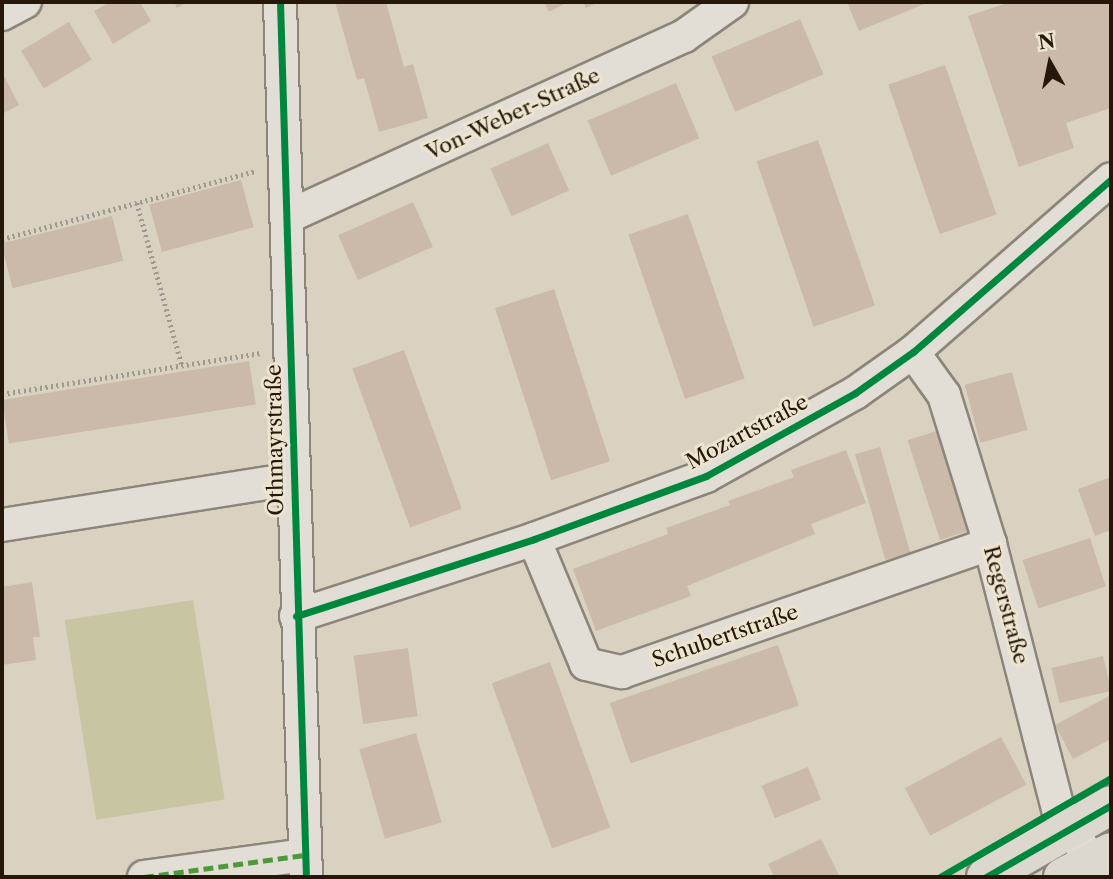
<!DOCTYPE html>
<meta charset="utf-8">
<style>
body{margin:0}
#map{position:relative;width:1113px;height:879px;overflow:hidden;background:#dad2c0;font-family:"Libre Caslon Text",serif}
div>[style]{position:absolute}
.green>*{inset:0;background:#c8c6a2;transform-origin:0 0}
.building>*{inset:0;background:#cbbaaa;transform-origin:0 0}
.path>*{height:4.5px;margin-top:-2.25px;transform-origin:0;background:repeating-linear-gradient(90deg,#9e9a92 0 2px,transparent 0 5.5px)}
.roads{filter:drop-shadow(2px 0 #8b857a) drop-shadow(-2px 0 #8b857a) drop-shadow(0 2px #8b857a) drop-shadow(0 -2px #8b857a)}
.minor>*{height:32px;margin:-16px;padding:0 16px;transform-origin:16px;border-radius:16px;background:#e2ded5}
.primary>*{height:38px;margin:-19px;padding:0 19px;transform-origin:19px;border-radius:19px;background:#ddd8ce}
.quiet>*{height:5px;margin-top:-2.5px;transform-origin:0;background:repeating-linear-gradient(90deg,#4e993b 0 10px,transparent 0 15px)}
.cycleway>*{height:7px;margin:-3.5px;padding:0 3.5px;transform-origin:3.5px;border-radius:3.5px;background:#00873e}
span{translate:-50% -50%;white-space:nowrap;text-align:center;line-height:1.15;-webkit-text-stroke:6px #ede4cf;paint-order:stroke}
.street-label{font-size:21px;color:#25180b}
.frame{position:absolute;inset:0;border:4px solid #25180b;pointer-events:none}
.north{position:absolute;left:1015px;top:28px;width:70px;height:70px;-webkit-text-stroke:5px #ede4cf;paint-order:stroke;rotate:351deg;font-size:19px;font-weight:700;line-height:28px;text-align:center;color:#25180b}
.north::after{content:'';display:block;margin:auto;width:24px;height:32px;background:#25180b;clip-path:polygon(50% 0,100% 100%,50% 72%,0 100%)}
</style>
<div id="map">
<div class="green">
<div style="left:193px;top:600px;width:202px;height:130px;rotate:81deg"></div>
</div>
<div class="building">
<div style="clip-path:polygon(110px 2px,140px 2px,151px 21px,113px 44px,94px 11px)"></div>
<div style="clip-path:polygon(174px 2px,188px 2px,177px 8px)"></div>
<div style="clip-path:polygon(335px 2px,386px 2px,404px 67px,413px 64px,428px 118px,379px 132px,364px 78px,357px 80px)"></div>
<div style="clip-path:polygon(544px 2px,568px 2px,549px 12px)"></div>
<div style="clip-path:polygon(583px 2px,599px 2px,586px 8px)"></div>
<div style="clip-path:polygon(847px 2px,929px 2px,859px 31px)"></div>
<div style="clip-path:polygon(1010px 2px,1111px 2px,1111px 108px,1066px 123px,1074px 148px,1019px 167px,968px 16px)"></div>
<div style="left:800px;top:19px;width:60px;height:96px;rotate:67deg"></div>
<div style="left:69px;top:22px;width:44px;height:56px;rotate:59deg"></div>
<div style="left:945px;top:65px;width:158px;height:60px;rotate:71deg"></div>
<div style="clip-path:polygon(2px 72px,19px 105px,2px 114px)"></div>
<div style="left:676px;top:83px;width:60px;height:96px;rotate:67deg"></div>
<div style="left:818px;top:140px;width:175px;height:65px;rotate:71deg"></div>
<div style="left:548px;top:143px;width:52px;height:63px;rotate:66deg"></div>
<div style="left:241px;top:180px;width:49px;height:95px;rotate:75deg"></div>
<div style="left:413px;top:202px;width:49px;height:82px;rotate:66deg"></div>
<div style="left:688px;top:214px;width:174px;height:63px;rotate:71deg"></div>
<div style="left:112px;top:216px;width:46px;height:114px;rotate:76deg"></div>
<div style="left:554px;top:289px;width:181px;height:62px;rotate:72deg"></div>
<div style="left:404px;top:350px;width:169px;height:55px;rotate:70deg"></div>
<div style="left:249px;top:361px;width:44px;height:250px;rotate:81deg"></div>
<div style="left:1012px;top:372px;width:60px;height:49px;rotate:75deg"></div>
<div style="left:939px;top:430px;width:105px;height:33px;rotate:72deg"></div>
<div style="left:880px;top:447px;width:110px;height:26px;rotate:74deg"></div>
<div style="clip-path:polygon(846px 450px,866px 503px,811px 524px,815px 534px,687px 586px,691px 596px,596px 631px,573px 569px,668px 534px,666px 528px,730px 505px,728px 501px,794px 477px,791px 470px)"></div>
<div style="clip-path:polygon(1111px 477px,1111px 530px,1095px 536px,1078px 489px)"></div>
<div style="left:1090px;top:538px;width:51px;height:71px;rotate:72deg"></div>
<div style="clip-path:polygon(32px 582px,40px 637px,33px 637px,36px 660px,2px 665px,2px 587px)"></div>
<div style="left:778px;top:645px;width:64px;height:178px;rotate:71deg"></div>
<div style="left:408px;top:648px;width:69px;height:55px;rotate:82deg"></div>
<div style="left:1103px;top:656px;width:36px;height:53px;rotate:77deg"></div>
<div style="left:550px;top:662px;width:176px;height:62px;rotate:70deg"></div>
<div style="clip-path:polygon(1111px 695px,1111px 739px,1073px 759px,1055px 725px)"></div>
<div style="left:416px;top:733px;width:93px;height:59px;rotate:74deg"></div>
<div style="left:1001px;top:737px;width:54px;height:109px;rotate:62deg"></div>
<div style="left:808px;top:767px;width:35px;height:50px;rotate:68deg"></div>
<div style="clip-path:polygon(821px 839px,840px 877px,774px 877px,768px 864px)"></div>
</div>
<div class="path">
<div style="left:137px;top:203px;width:168px;rotate:74.5deg"></div>
<div style="left:2px;top:239px;width:262px;rotate:-15deg"></div>
<div style="left:2px;top:394px;width:261px;rotate:-9deg"></div>
<div style="left:940px;top:877px;width:15px;rotate:-28deg"></div>
</div>
<div class="roads">
<div class="minor">
<div style="left:280px;top:2px;width:875px;rotate:88.3deg"></div>
<div style="left:2px;top:14px;width:26px;rotate:-28deg"></div>
<div style="left:287px;top:217px;width:436px;rotate:-24.5deg"></div>
<div style="left:684px;top:36px;width:59px;rotate:-35.3deg"></div>
<div style="left:913px;top:352px;width:53px;rotate:54.2deg"></div>
<div style="left:944px;top:395px;width:156px;rotate:72.8deg"></div>
<div style="left:990px;top:544px;width:273px;rotate:75.6deg"></div>
<div style="left:1058px;top:808px;width:62px;rotate:58.1deg"></div>
<div style="left:2px;top:525px;width:294px;rotate:-9deg"></div>
<div style="left:534px;top:539px;width:135px;rotate:67.4deg"></div>
<div style="left:586px;top:664px;width:37px;rotate:13deg"></div>
<div style="left:622px;top:672px;width:390px;rotate:-19.2deg"></div>
<div style="left:296px;top:616px;width:250px;rotate:-17.9deg"></div>
<div style="left:534px;top:539px;width:183px;rotate:-20.1deg"></div>
<div style="left:706px;top:476px;width:171px;rotate:-29.1deg"></div>
<div style="left:855px;top:393px;width:71px;rotate:-35.3deg"></div>
<div style="left:913px;top:352px;width:263px;rotate:-41.1deg"></div>
<div style="left:144px;top:877px;width:162px;rotate:-7.8deg"></div>
</div>
<div class="primary">
<div style="left:986px;top:877px;width:144px;rotate:-29.9deg"></div>
<div style="left:1063px;top:877px;width:54px;rotate:-27.5deg"></div>
</div>
</div>
<div class="quiet">
<div style="left:144px;top:877px;width:162px;rotate:-7.8deg"></div>
</div>
<div class="cycleway">
<div style="left:280px;top:2px;width:875px;rotate:88.3deg"></div>
<div style="left:296px;top:616px;width:250px;rotate:-17.9deg"></div>
<div style="left:534px;top:539px;width:183px;rotate:-20.1deg"></div>
<div style="left:706px;top:476px;width:171px;rotate:-29.1deg"></div>
<div style="left:855px;top:393px;width:71px;rotate:-35.3deg"></div>
<div style="left:913px;top:352px;width:263px;rotate:-41.1deg"></div>
<div style="left:940px;top:877px;width:198px;rotate:-30.1deg"></div>
<div style="left:986px;top:877px;width:144px;rotate:-29.9deg"></div>
</div>
<div class="street-label">
<span style="left:513px;top:114px;rotate:-25deg">Von-Weber-Straße</span>
<span style="left:747px;top:432px;rotate:-28deg">Mozartstraße</span>
<span style="left:275px;top:440px;rotate:-91deg">Othmayrstraße</span>
<span style="left:1006px;top:605px;rotate:75deg">Regerstraße</span>
<span style="left:725px;top:636px;rotate:-19deg">Schubertstraße</span>
</div>
<div class="frame"></div>
<div class="north">N</div>
</div>
